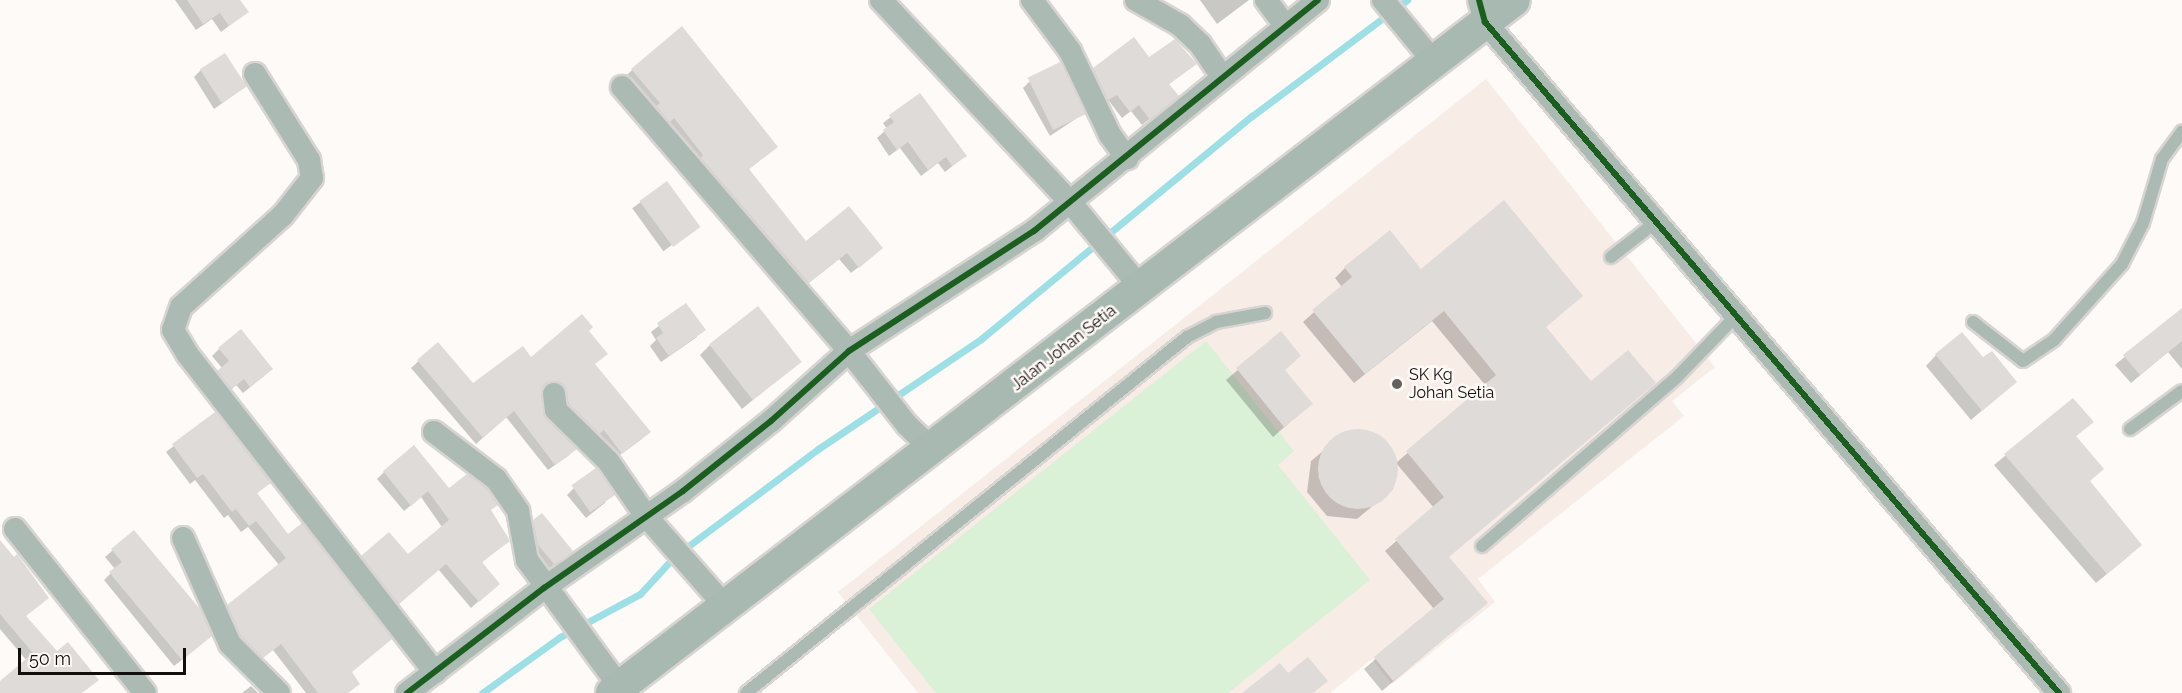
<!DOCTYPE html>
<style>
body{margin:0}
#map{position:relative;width:2182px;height:693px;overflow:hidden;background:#fdfaf7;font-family:Raleway,sans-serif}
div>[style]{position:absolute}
.built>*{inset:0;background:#f7ece6}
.green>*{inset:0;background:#daf0d7}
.shadow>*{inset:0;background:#0003;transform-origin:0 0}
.stream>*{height:7px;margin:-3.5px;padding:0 3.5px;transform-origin:3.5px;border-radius:3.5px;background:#9edfe6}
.building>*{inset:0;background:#dfdbd9;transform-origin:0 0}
.round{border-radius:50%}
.roads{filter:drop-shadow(2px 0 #d7d4d2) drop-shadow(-2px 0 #d7d4d2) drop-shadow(0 2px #d7d4d2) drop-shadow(0 -2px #d7d4d2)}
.lane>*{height:12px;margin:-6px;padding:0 6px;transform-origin:6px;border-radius:6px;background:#abbbb4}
.street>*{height:22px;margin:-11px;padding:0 11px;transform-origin:11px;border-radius:11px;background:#abbbb4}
.secondary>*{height:32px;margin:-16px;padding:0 16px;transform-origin:16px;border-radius:16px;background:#a8b9b1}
.cycleway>*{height:6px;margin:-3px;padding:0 3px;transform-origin:3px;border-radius:3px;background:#1b5e20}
.dots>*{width:16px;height:16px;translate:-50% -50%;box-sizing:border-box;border:3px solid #fff9f5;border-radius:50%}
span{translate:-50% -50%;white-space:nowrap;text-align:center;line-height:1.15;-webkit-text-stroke:5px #fff9f5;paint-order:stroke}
.street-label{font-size:16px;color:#130f0d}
.poi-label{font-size:16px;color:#130f0d}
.left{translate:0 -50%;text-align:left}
.scale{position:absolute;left:18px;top:648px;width:168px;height:27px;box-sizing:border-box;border:3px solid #130f0d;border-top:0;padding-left:8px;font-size:18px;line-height:21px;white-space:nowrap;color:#130f0d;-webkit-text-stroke:4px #fff9f5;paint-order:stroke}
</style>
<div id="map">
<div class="built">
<div style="clip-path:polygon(1486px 79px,1715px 367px,1672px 401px,1684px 416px,1478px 579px,1495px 602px,1392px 684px,1372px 659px,1330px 693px,918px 693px,838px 592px)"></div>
</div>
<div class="green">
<div style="clip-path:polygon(1206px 341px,1294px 451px,1278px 465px,1370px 580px,1228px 693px,936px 693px,869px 609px)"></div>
</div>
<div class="shadow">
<div style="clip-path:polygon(175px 0,239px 0,247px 12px,221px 32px,212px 19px,196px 30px)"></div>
<div style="clip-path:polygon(1200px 0,1249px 0,1217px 24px)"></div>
<div style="clip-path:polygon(1148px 59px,1195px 64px,1168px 85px,1170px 103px,1142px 125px,1131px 111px,1122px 118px,1109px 101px,1101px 106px,1087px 76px,1094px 69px)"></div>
<div style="clip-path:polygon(201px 70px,245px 87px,214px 109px,194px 77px)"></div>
<div style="clip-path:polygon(632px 70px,769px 153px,748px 170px,806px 243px,874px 255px,851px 273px,839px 259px,801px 289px,625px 77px)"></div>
<div style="clip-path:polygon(1030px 81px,1083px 114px,1050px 136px,1023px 88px)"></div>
<div style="clip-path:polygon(920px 95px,965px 156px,945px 172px,938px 163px,921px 176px,900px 148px,889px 156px,877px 138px,887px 129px,883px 123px)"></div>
<div style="left:667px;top:183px;width:53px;height:43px;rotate:54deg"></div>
<div style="clip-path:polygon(1345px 268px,1421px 271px,1581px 296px,1544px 328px,1591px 383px,1654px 383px,1448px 557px,1486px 603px,1382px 691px,1364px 669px,1434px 609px,1385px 551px,1434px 508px,1396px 463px,1486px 386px,1432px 321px,1354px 383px,1303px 322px,1342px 287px,1335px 278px)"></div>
<div style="clip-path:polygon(686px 305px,697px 337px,661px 362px,650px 346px,656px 340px,651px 332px)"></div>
<div style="clip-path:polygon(2182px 309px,2182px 369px,2168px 352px,2131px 383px,2115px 365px)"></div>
<div style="clip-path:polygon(587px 332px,594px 365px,642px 439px,614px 459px,592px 440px,558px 392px,545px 387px,540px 390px,541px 413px,575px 449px,568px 456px,548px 470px,506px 417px,476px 444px,411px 368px,437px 344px,473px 385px)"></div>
<div style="clip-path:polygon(1281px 333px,1284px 371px,1311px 404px,1273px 437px,1226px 380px)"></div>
<div style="clip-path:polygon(710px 345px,799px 362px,742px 409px,700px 355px)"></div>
<div style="clip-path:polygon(219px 349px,264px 376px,243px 393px,236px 385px,224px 395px,211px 379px,222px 368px,212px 356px)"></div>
<div style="clip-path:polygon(1936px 355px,1983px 359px,2015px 382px,1971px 420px,1926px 366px)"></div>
<div style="clip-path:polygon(2073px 400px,2092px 422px,2075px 437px,2089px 481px,2130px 555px,2096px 583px,1994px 465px)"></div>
<div style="clip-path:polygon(215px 414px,269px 483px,256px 494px,350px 673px,348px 693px,306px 693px,273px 650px,255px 663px,221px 613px,279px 565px,248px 527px,241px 532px,228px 515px,224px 518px,195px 480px,190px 484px,166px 452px)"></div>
<div style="clip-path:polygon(1347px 431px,1377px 434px,1396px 458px,1393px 489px,1357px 519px,1327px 516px,1307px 492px,1311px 461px)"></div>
<div style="clip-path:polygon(384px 472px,448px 490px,490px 511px,507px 536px,508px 541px,481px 563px,491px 590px,471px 608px,438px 569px,392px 610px,356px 564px,362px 557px,408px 556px,442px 527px,421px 497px,404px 511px,377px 479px)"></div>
<div style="clip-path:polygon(574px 488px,606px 502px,586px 518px,567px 495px)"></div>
<div style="clip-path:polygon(534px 522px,571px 551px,547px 570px,531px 552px,527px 529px)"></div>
<div style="clip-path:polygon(134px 532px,203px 643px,174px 666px,104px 580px,115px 569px,105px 557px)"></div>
<div style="clip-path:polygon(0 542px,25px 617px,82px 693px,0 693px,0 683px,27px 661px,0 629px)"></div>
<div style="clip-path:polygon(251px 686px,258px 693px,242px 693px)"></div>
</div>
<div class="stream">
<div style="left:482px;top:693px;width:96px;rotate:-35.7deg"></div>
<div style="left:560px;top:637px;width:91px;rotate:-28.3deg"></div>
<div style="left:640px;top:594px;width:52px;rotate:-47.4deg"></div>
<div style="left:675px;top:556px;width:179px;rotate:-36.8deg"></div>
<div style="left:818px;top:449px;width:197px;rotate:-34deg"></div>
<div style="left:981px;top:339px;width:351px;rotate:-39.5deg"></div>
<div style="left:1252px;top:116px;width:194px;rotate:-36.8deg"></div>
</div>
<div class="building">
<div style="clip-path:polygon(187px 0,240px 0,249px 12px,229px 26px,220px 13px,203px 24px)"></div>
<div style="clip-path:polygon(682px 26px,778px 147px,749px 169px,806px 241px,849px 206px,883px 248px,859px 268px,847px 253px,809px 283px,701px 158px,703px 155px,674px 118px,670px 122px,656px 106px,660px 103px,631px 69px)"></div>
<div style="clip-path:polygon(1134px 37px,1149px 57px,1175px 39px,1197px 64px,1169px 84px,1179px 96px,1150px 120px,1139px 105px,1130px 112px,1117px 95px,1108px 100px,1093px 68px)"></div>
<div style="left:225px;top:53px;width:40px;height:30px;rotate:57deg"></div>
<div style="left:1060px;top:62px;width:58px;height:36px;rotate:64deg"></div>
<div style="clip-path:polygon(920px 93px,967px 156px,952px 166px,946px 157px,928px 170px,908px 142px,897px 150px,883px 130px,894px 122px,889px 115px)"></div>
<div style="left:667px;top:181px;width:57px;height:34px;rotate:54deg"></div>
<div style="clip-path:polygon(1504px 200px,1583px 296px,1546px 327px,1591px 381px,1628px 350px,1656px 383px,1449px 557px,1488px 603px,1393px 681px,1374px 657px,1444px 599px,1395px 539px,1444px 497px,1406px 451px,1496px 375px,1444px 311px,1365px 374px,1312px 310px,1352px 277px,1344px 267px,1390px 230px,1421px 269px)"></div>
<div style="clip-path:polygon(686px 303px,706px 330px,669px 356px,656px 338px,663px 333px,657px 323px)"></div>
<div style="left:758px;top:306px;width:71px;height:62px;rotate:52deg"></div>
<div style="clip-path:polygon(2182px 308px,2182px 341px,2140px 375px,2123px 355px)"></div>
<div style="clip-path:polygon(582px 314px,593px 327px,589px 331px,608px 354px,595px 364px,651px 432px,622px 454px,604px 430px,599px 434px,569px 404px,564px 385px,553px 381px,541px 389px,543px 412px,577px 449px,555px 465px,514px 411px,483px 438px,417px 360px,438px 342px,473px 383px,523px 346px,531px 357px)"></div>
<div style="clip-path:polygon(241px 329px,273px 369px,250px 387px,244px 379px,232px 389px,217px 371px,229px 361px,218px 348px)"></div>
<div style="clip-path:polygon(1281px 331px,1301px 356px,1285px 370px,1313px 404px,1284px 427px,1236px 368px)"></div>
<div style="clip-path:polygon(1962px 332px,1983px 357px,1992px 351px,2017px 382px,1982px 411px,1935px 354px)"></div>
<div style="clip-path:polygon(2073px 398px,2094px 422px,2076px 436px,2104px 469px,2090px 481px,2142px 545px,2107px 574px,2004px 454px)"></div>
<div style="clip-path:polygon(215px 412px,271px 483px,257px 493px,288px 534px,302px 523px,392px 639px,352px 672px,360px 684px,348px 693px,318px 693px,281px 644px,263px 658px,241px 636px,227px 605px,286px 558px,256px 521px,249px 526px,236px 509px,232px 512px,203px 474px,197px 478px,172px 444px)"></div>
<div class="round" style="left:1318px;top:429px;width:80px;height:80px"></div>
<div style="clip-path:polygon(414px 445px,449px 488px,467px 474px,486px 488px,498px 505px,491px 510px,510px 541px,482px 562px,500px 584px,479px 602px,446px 564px,399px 604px,361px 556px,389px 532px,408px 554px,449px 520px,428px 491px,411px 506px,383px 471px)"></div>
<div style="left:596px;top:468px;width:33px;height:30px;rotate:55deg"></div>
<div style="clip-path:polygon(542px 513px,573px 551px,554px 564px,538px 545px,533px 520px)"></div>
<div style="clip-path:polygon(134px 530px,200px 609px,212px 636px,182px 660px,109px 572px,122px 562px,111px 549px)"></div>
<div style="clip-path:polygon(0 540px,14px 557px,17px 554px,49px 598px,26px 616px,57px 651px,68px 642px,99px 680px,82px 693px,0 693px,0 681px,33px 653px,0 614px)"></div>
<div style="clip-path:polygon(1308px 657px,1328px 681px,1313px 693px,1242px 693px,1280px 663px,1288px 673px)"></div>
</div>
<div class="roads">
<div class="lane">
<div style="left:1611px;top:257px;width:57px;rotate:-37.9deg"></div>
<div style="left:1973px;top:322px;width:63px;rotate:38deg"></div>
<div style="left:2023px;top:361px;width:37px;rotate:-34deg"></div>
<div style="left:2054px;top:340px;width:102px;rotate:-48.2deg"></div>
<div style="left:2122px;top:264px;width:46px;rotate:-62.9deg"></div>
<div style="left:2143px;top:223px;width:67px;rotate:-73.5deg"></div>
<div style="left:2162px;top:159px;width:34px;rotate:-54deg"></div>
<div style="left:2130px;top:429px;width:64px;rotate:-36.2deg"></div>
<div style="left:1482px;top:546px;width:258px;rotate:-40.9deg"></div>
<div style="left:1677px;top:377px;width:85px;rotate:-46deg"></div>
<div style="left:746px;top:693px;width:567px;rotate:-38.91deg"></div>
<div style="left:1187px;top:337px;width:33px;rotate:-27deg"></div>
<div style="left:1216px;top:322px;width:50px;rotate:-10.4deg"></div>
</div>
<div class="street">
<div style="left:881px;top:0;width:278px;rotate:46.9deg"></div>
<div style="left:1071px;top:203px;width:110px;rotate:50.5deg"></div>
<div style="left:1032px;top:0;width:64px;rotate:53.3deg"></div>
<div style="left:1070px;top:51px;width:93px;rotate:64.5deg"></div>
<div style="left:1110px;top:135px;width:29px;rotate:54deg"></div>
<div style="left:1136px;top:0;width:51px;rotate:29.6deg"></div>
<div style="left:1180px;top:25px;width:28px;rotate:44deg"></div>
<div style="left:1200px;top:44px;width:37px;rotate:56deg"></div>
<div style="left:1266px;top:0;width:31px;rotate:53deg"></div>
<div style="left:1383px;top:0;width:80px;rotate:50.6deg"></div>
<div style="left:1479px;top:0;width:23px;rotate:75deg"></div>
<div style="left:1485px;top:22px;width:883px;rotate:49.46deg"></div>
<div style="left:255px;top:74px;width:102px;rotate:57.9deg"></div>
<div style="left:309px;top:160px;width:18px;rotate:81deg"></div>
<div style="left:312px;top:178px;width:47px;rotate:128.1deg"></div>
<div style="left:283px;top:215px;width:137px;rotate:138deg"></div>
<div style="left:181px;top:307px;width:24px;rotate:109deg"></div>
<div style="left:173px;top:330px;width:29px;rotate:59deg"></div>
<div style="left:188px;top:355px;width:402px;rotate:52.1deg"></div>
<div style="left:622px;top:87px;width:348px;rotate:49.3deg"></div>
<div style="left:849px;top:351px;width:94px;rotate:51.9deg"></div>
<div style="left:907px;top:425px;width:36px;rotate:44deg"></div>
<div style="left:554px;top:394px;width:16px;rotate:83deg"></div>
<div style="left:556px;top:410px;width:73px;rotate:44.4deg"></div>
<div style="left:608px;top:461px;width:67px;rotate:55.4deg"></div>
<div style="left:646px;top:516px;width:121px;rotate:48.7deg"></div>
<div style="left:434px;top:432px;width:78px;rotate:37.2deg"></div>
<div style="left:496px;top:479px;width:39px;rotate:55deg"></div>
<div style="left:518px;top:511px;width:50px;rotate:79.6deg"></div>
<div style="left:527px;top:560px;width:157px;rotate:53.8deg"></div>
<div style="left:15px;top:529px;width:209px;rotate:51.6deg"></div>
<div style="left:183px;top:538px;width:116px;rotate:66.1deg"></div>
<div style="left:230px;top:644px;width:69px;rotate:45deg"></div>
<div style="left:407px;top:693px;width:173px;rotate:-37.5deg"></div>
<div style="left:544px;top:588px;width:169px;rotate:-34.9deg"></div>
<div style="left:683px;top:491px;width:112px;rotate:-38.5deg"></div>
<div style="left:771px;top:421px;width:105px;rotate:-41.9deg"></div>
<div style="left:849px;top:351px;width:221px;rotate:-33deg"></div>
<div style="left:1034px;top:231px;width:366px;rotate:-39.1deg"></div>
</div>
<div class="secondary">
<div style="left:612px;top:693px;width:1137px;rotate:-37.53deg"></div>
</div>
</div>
<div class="cycleway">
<div style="left:1479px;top:0;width:23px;rotate:75deg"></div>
<div style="left:1485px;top:22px;width:883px;rotate:49.46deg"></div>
<div style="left:407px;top:693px;width:173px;rotate:-37.5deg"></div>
<div style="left:544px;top:588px;width:169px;rotate:-34.9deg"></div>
<div style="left:683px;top:491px;width:112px;rotate:-38.5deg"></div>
<div style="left:771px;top:421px;width:105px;rotate:-41.9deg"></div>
<div style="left:849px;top:351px;width:221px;rotate:-33deg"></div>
<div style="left:1034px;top:231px;width:366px;rotate:-39.1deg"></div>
</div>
<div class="dots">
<div style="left:1397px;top:384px;background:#65615f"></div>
</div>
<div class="street-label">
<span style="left:1064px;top:348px;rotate:-38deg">Jalan Johan Setia</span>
</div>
<div class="poi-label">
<span class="left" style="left:1409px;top:384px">SK Kg<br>Johan Setia</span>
</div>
<div class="scale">50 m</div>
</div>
